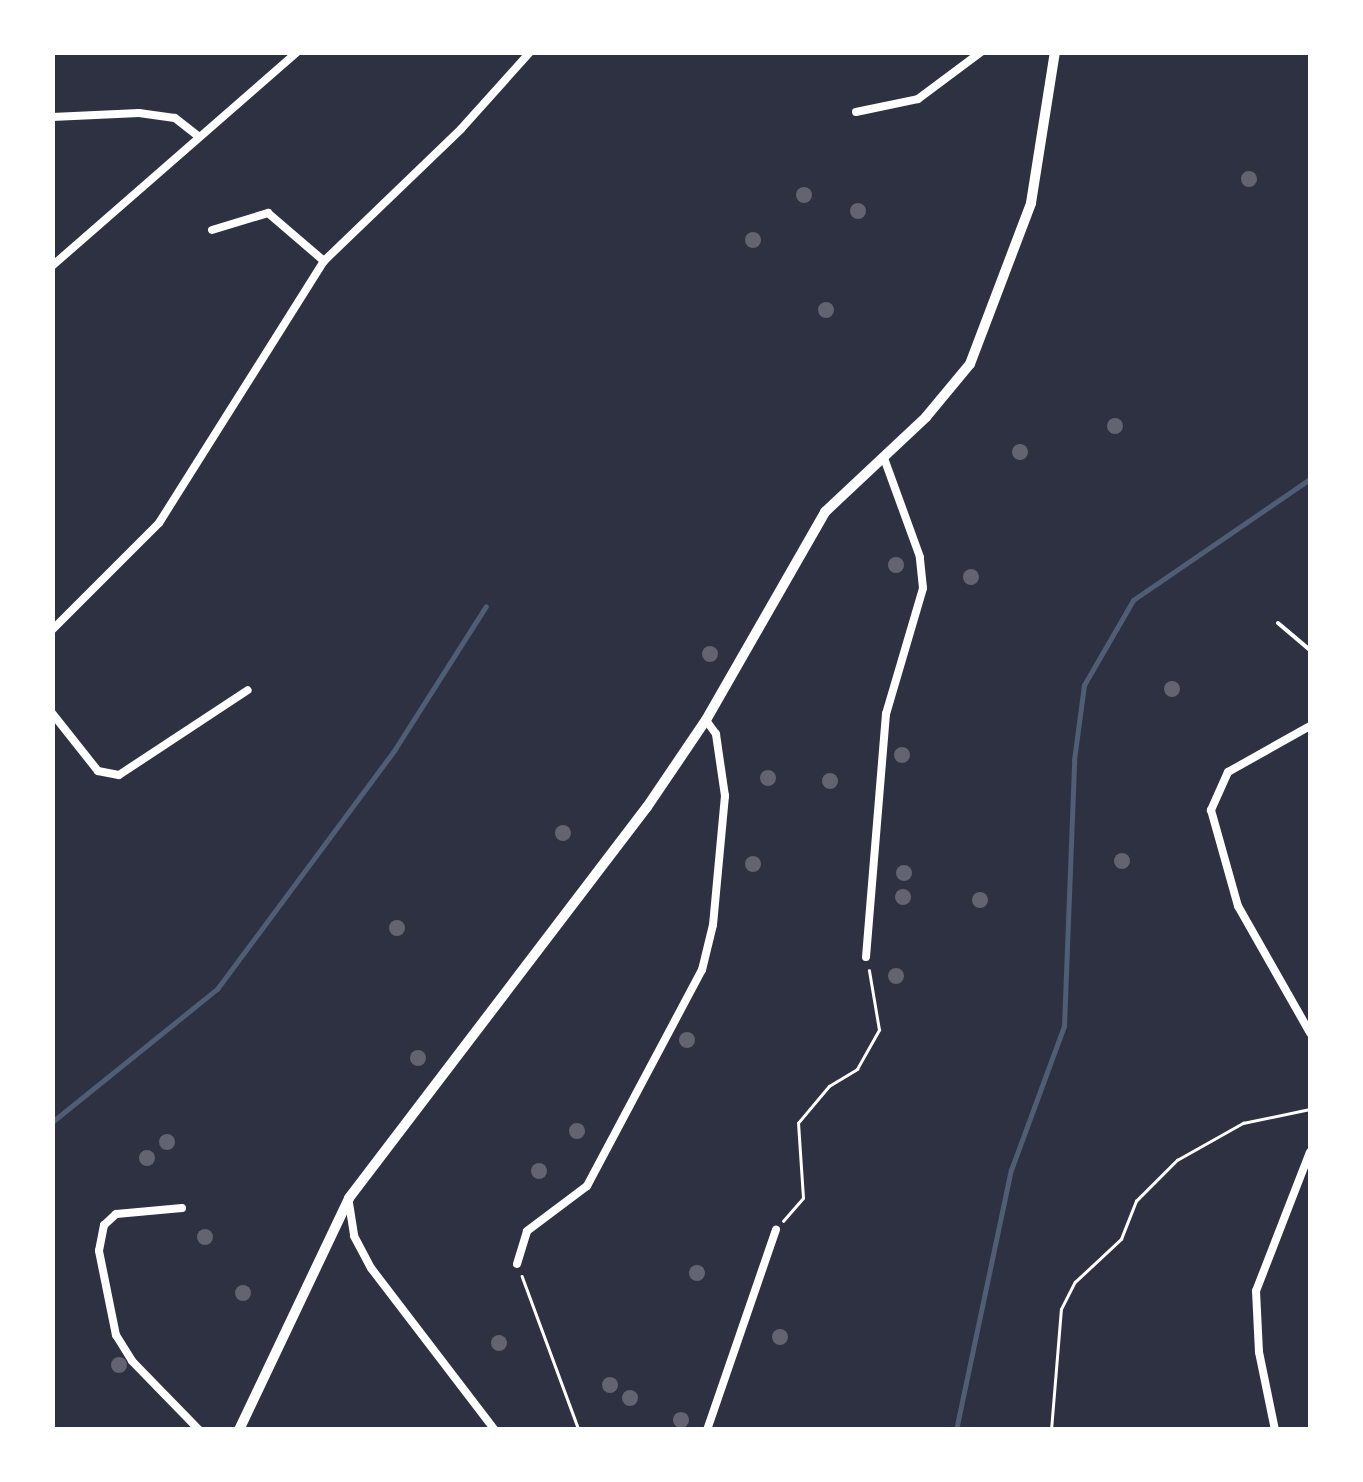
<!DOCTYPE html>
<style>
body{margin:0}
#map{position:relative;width:1363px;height:1482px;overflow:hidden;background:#2d3142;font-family:"Archivo Narrow",sans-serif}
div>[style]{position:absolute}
.stream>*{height:5px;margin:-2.5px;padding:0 2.5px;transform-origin:2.5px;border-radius:2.5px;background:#4f5d75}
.building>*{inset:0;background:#626471}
.round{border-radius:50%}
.path>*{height:2.5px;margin:-1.25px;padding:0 1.25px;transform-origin:1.25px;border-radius:1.25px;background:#fff}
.service>*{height:4px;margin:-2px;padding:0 2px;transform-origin:2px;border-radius:2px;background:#fff}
.minor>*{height:8px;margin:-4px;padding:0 4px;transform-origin:4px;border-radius:4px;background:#fff}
.tertiary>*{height:10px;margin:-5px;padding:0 5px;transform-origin:5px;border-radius:5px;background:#fff}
span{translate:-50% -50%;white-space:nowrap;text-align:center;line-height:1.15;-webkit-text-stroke:9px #fff;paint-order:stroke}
.frame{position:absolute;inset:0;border:55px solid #fff;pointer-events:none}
</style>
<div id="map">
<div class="stream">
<div style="left:52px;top:1122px;width:212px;rotate:-38.9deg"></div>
<div style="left:217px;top:989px;width:299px;rotate:-53.4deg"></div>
<div style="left:395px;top:749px;width:169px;rotate:-57.5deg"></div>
<div style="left:956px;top:1430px;width:266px;rotate:-78.1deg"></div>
<div style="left:1011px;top:1170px;width:153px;rotate:-69.8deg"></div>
<div style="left:1064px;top:1026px;width:266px;rotate:-87.8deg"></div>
<div style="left:1074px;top:760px;width:76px;rotate:-82.4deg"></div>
<div style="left:1084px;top:685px;width:98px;rotate:-60deg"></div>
<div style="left:1133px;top:600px;width:214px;rotate:-34.4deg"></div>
</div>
<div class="building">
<div class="round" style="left:1241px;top:171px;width:16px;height:16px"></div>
<div class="round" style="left:796px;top:187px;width:16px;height:16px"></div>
<div class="round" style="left:850px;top:203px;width:16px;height:16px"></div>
<div class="round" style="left:745px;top:232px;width:16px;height:16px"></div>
<div class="round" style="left:818px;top:302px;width:16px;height:16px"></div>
<div class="round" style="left:1107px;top:418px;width:16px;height:16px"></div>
<div class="round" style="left:1012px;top:444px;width:16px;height:16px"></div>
<div class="round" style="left:888px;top:557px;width:16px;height:16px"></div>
<div class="round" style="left:963px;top:569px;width:16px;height:16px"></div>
<div class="round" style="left:702px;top:646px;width:16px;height:16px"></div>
<div class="round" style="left:1164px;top:681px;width:16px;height:16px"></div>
<div class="round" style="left:894px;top:747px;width:16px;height:16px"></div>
<div class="round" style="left:760px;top:770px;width:16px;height:16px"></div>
<div class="round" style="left:822px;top:773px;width:16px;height:16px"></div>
<div class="round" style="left:555px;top:825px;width:16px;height:16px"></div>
<div class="round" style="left:1114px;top:853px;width:16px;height:16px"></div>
<div class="round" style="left:745px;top:856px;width:16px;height:16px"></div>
<div class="round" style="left:896px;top:865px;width:16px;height:16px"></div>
<div class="round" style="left:895px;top:889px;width:16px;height:16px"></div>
<div class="round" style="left:972px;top:892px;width:16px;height:16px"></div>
<div class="round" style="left:389px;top:920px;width:16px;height:16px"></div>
<div class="round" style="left:888px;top:968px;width:16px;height:16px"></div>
<div class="round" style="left:679px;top:1032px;width:16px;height:16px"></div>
<div class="round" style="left:410px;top:1050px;width:16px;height:16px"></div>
<div class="round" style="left:569px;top:1123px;width:16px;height:16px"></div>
<div class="round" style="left:159px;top:1134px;width:16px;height:16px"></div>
<div class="round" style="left:139px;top:1150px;width:16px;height:16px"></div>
<div class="round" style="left:531px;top:1163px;width:16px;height:16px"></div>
<div class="round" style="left:197px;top:1229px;width:16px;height:16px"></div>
<div class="round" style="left:689px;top:1265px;width:16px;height:16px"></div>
<div class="round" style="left:235px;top:1285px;width:16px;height:16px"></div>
<div class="round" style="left:772px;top:1329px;width:16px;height:16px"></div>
<div class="round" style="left:491px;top:1335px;width:16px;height:16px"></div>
<div class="round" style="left:111px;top:1357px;width:16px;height:16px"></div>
<div class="round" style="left:602px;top:1377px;width:16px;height:16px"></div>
<div class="round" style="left:622px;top:1390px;width:16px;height:16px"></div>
<div class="round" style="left:673px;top:1412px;width:16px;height:16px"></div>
</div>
<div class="path">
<div style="left:783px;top:1221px;width:30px;rotate:-49deg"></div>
<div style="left:803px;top:1198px;width:75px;rotate:-93.8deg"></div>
<div style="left:798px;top:1123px;width:48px;rotate:-50deg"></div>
<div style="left:829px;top:1086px;width:33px;rotate:-31deg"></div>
<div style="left:857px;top:1069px;width:45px;rotate:-60.6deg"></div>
<div style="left:879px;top:1030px;width:60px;rotate:-99.6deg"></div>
<div style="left:522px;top:1276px;width:164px;rotate:69.7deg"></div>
<div style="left:1051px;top:1430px;width:121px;rotate:-85.3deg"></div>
<div style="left:1061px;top:1309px;width:30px;rotate:-63deg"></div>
<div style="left:1075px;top:1282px;width:63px;rotate:-43.1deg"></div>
<div style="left:1121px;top:1239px;width:41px;rotate:-68.5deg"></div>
<div style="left:1136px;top:1201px;width:58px;rotate:-45deg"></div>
<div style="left:1177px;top:1160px;width:76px;rotate:-29.3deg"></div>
<div style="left:1243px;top:1123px;width:68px;rotate:-11.8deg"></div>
</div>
<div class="service">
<div style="left:1278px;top:623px;width:42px;rotate:40.2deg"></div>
</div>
<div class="minor">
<div style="left:856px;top:112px;width:63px;rotate:-11.8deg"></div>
<div style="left:918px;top:99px;width:79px;rotate:-36.7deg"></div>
<div style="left:52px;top:117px;width:87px;rotate:-2.6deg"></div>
<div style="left:139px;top:113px;width:36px;rotate:8deg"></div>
<div style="left:175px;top:118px;width:28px;rotate:38deg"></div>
<div style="left:212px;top:230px;width:59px;rotate:-16.9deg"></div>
<div style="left:268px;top:213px;width:74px;rotate:40.6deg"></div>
<div style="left:52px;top:266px;width:325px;rotate:-41.1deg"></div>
<div style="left:52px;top:630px;width:151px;rotate:-45deg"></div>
<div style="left:159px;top:523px;width:310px;rotate:-57.8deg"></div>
<div style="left:324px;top:261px;width:190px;rotate:-43.9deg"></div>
<div style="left:461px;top:129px;width:103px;rotate:-48.1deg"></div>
<div style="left:52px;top:713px;width:74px;rotate:51.6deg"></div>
<div style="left:98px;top:771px;width:21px;rotate:11deg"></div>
<div style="left:119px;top:775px;width:154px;rotate:-33.4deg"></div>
<div style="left:1310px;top:726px;width:94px;rotate:150.7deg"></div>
<div style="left:1228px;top:772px;width:42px;rotate:114.1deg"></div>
<div style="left:1211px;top:810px;width:100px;rotate:74.3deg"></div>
<div style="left:1238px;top:906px;width:146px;rotate:60.4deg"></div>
<div style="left:866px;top:957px;width:244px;rotate:-85.3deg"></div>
<div style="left:886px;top:714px;width:131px;rotate:-73.6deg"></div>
<div style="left:923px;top:588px;width:31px;rotate:-96deg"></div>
<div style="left:920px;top:557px;width:105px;rotate:-110deg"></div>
<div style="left:349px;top:1203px;width:33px;rotate:81deg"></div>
<div style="left:354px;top:1236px;width:36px;rotate:62deg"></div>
<div style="left:371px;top:1268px;width:204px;rotate:52.6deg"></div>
<div style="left:182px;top:1208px;width:66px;rotate:174.8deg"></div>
<div style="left:116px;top:1214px;width:16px;rotate:137deg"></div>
<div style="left:104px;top:1225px;width:26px;rotate:101deg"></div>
<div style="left:99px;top:1251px;width:86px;rotate:78.6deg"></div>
<div style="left:116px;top:1335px;width:31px;rotate:58deg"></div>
<div style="left:132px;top:1361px;width:96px;rotate:45.8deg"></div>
<div style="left:517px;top:1264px;width:34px;rotate:-73deg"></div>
<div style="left:527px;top:1231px;width:75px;rotate:-36.9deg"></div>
<div style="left:587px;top:1186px;width:245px;rotate:-62deg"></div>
<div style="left:702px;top:970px;width:46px;rotate:-76.3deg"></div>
<div style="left:713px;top:925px;width:130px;rotate:-84.7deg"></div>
<div style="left:725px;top:796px;width:63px;rotate:-98.3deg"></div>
<div style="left:716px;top:734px;width:17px;rotate:-126deg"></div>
<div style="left:707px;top:1430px;width:212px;rotate:-71deg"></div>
<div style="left:1275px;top:1430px;width:80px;rotate:-101.6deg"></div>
<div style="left:1259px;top:1352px;width:61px;rotate:-92.8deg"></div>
<div style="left:1256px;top:1291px;width:149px;rotate:-68.8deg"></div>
</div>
<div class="tertiary">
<div style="left:239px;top:1430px;width:257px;rotate:-64.6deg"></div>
<div style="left:349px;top:1198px;width:492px;rotate:-52.7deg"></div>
<div style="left:647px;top:807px;width:105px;rotate:-55.9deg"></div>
<div style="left:706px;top:720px;width:240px;rotate:-60.2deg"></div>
<div style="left:825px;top:512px;width:139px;rotate:-43.2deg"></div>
<div style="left:926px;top:417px;width:69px;rotate:-50.3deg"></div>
<div style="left:970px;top:364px;width:172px;rotate:-69.2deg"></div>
<div style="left:1031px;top:203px;width:153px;rotate:-81deg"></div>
</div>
<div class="frame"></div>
</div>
